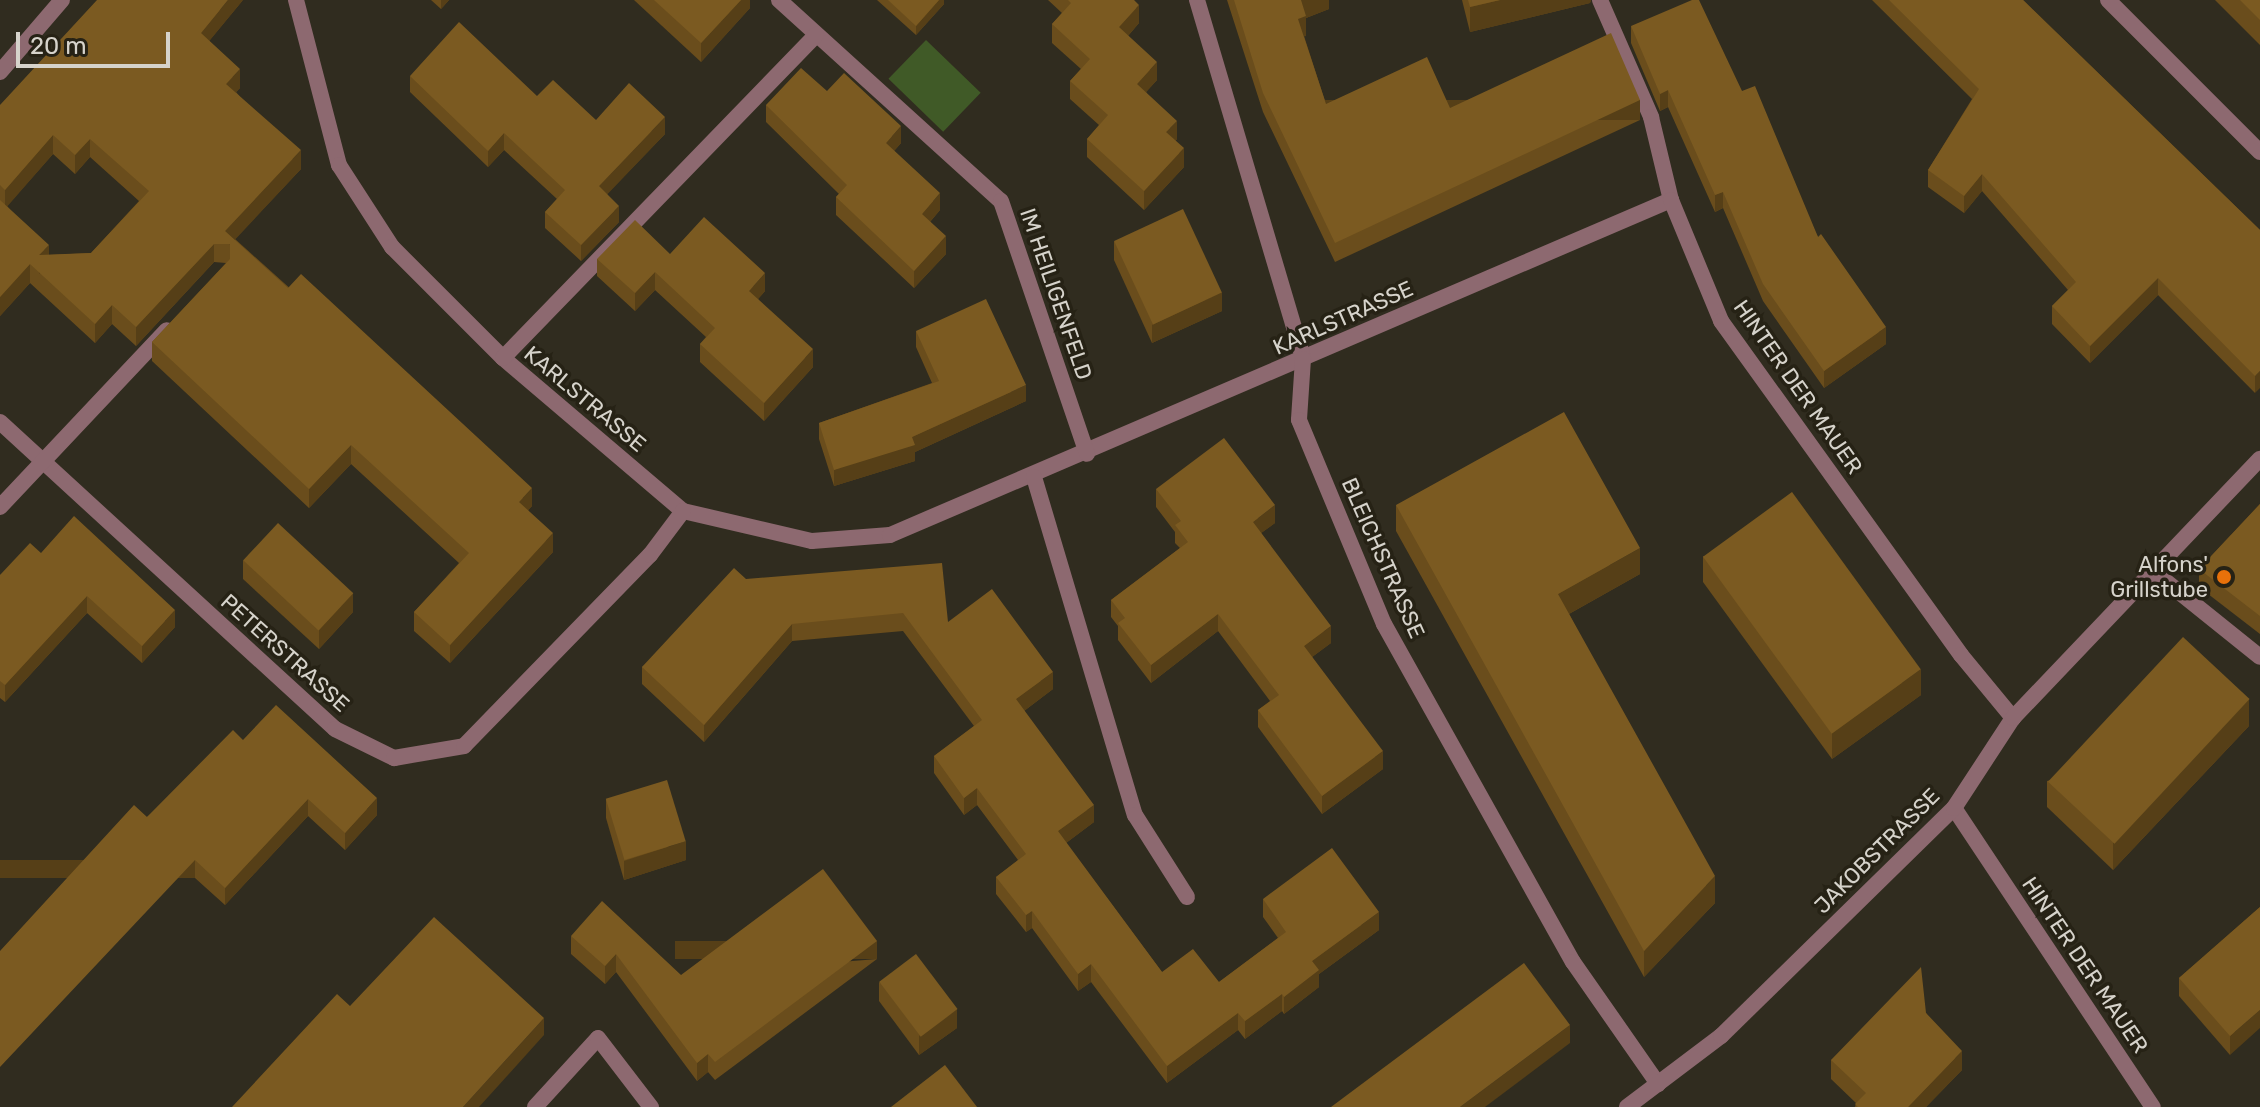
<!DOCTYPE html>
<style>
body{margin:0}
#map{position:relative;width:2260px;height:1107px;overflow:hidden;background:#302c1f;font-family:Rubik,sans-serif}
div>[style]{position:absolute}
.green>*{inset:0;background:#405a27;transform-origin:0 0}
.service>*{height:16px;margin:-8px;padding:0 8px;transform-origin:8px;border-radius:8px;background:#8d6970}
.minor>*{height:16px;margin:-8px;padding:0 8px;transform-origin:8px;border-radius:8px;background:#8d6970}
.wall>*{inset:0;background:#6a4d1c}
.shaded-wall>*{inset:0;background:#563f17;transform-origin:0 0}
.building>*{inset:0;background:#7b5a21;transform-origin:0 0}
.dots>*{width:22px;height:22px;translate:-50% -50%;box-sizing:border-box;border:4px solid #262215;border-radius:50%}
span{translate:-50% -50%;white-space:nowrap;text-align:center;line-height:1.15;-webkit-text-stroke:7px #262215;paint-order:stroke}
.street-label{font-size:22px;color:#d6d3cb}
.poi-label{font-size:22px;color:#d6d3cb}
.right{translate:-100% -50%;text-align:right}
.scale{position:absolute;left:16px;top:32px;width:154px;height:36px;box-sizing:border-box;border:4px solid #d6d3cb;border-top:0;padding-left:10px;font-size:24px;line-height:28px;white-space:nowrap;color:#d6d3cb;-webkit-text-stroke:6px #262215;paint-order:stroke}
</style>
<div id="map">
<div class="green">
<div style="left:926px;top:40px;width:76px;height:54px;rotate:44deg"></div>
</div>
<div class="service">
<div style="left:535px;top:1107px;width:93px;rotate:-47.6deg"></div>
<div style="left:598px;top:1038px;width:87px;rotate:52.5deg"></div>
</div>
<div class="minor">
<div style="left:296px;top:0;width:171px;rotate:75.4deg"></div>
<div style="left:339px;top:165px;width:98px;rotate:57.1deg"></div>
<div style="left:392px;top:247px;width:157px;rotate:45deg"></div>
<div style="left:503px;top:358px;width:236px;rotate:40.4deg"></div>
<div style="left:683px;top:511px;width:132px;rotate:13.1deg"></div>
<div style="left:812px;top:541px;width:78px;rotate:-4.4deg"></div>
<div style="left:890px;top:535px;width:850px;rotate:-23.22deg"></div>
<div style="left:779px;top:0;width:299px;rotate:42.2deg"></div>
<div style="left:1001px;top:201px;width:267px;rotate:71.2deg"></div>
<div style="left:1197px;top:0;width:374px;rotate:73.5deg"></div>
<div style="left:1303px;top:359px;width:61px;rotate:93.8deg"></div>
<div style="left:1299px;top:420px;width:221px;rotate:67.4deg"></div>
<div style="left:1384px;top:624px;width:387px;rotate:60.8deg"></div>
<div style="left:1573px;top:962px;width:149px;rotate:55.1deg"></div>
<div style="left:1600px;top:0;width:128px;rotate:66.4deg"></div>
<div style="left:1651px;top:117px;width:85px;rotate:76.5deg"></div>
<div style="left:1671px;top:200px;width:131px;rotate:67.5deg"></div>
<div style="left:1721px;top:321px;width:411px;rotate:54.3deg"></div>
<div style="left:1961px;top:655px;width:82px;rotate:50.5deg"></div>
<div style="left:2108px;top:0;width:215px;rotate:45deg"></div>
<div style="left:0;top:72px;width:95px;rotate:-49.3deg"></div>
<div style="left:503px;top:358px;width:450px;rotate:-45.9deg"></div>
<div style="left:0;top:422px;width:454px;rotate:42.5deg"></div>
<div style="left:335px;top:729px;width:66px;rotate:26.2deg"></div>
<div style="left:394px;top:758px;width:71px;rotate:-9.7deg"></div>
<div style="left:464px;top:746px;width:267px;rotate:-45.8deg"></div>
<div style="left:650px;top:555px;width:55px;rotate:-53.1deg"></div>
<div style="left:1034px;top:477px;width:353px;rotate:73.4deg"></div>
<div style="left:1135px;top:815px;width:97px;rotate:57.6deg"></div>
<div style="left:0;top:507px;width:243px;rotate:-46.7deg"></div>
<div style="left:2153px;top:571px;width:137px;rotate:38.8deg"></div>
<div style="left:1954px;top:808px;width:359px;rotate:56.4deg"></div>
<div style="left:1627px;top:1107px;width:118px;rotate:-37.1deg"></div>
<div style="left:1721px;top:1036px;width:326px;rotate:-44.4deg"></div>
<div style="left:1954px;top:808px;width:108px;rotate:-56.8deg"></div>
<div style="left:2013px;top:718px;width:358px;rotate:-46.4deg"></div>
</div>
<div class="wall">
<div style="clip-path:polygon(evenodd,243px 0,209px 41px,240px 88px,236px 92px,301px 169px,235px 239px,532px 506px,528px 510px,553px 552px,450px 663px,414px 631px,414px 612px,459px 563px,351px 464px,309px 508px,152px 361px,152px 342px,226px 263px,214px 262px,136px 346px,112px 324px,95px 343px,30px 283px,0 316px,0 105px,243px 0,53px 154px,75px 174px,90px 157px,139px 201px,91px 253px,49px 255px,7px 206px,53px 154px)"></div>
<div style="clip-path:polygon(431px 0,449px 0,441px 9px)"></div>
<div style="clip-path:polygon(634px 0,750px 0,750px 8px,701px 62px)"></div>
<div style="clip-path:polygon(877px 0,944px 0,944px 4px,916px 35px)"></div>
<div style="clip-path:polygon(1048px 0,1134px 0,1139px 23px,1128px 36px,1157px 80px,1146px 92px,1177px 139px,1175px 141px,1184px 167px,1144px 210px,1087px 157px,1087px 139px,1099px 125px,1070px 99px,1070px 81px,1081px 69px,1052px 43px,1052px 24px,1062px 13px)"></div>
<div style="clip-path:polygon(1227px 0,1329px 0,1329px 9px,1306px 18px,1306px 36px,1304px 36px,1326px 104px,1450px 108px,1640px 120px,1335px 262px,1263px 112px)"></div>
<div style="clip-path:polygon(1462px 0,1591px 0,1590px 3px,1470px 32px)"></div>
<div style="clip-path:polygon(1872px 0,2023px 0,2260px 230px,2255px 393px,2158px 295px,2090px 363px,2052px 324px,2052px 306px,2068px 290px,1982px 191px,1964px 213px,1928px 187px,1928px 170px,1972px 99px)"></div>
<div style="clip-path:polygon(2215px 0,2260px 0,2260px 45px)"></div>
<div style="clip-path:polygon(1631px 26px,1742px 91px,1818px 237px,1886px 344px,1824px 388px,1763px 301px,1723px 208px,1715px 212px,1668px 107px,1660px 111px,1631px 43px)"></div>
<div style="clip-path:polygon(410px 76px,537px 96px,596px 120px,665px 134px,607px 194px,619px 222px,581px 261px,545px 228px,545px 212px,557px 199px,504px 150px,488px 167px,410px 92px)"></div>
<div style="clip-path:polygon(827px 91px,901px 143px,894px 151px,940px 210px,930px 222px,946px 254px,914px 288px,836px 215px,836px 197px,839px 194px,766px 122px,766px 105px)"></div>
<div style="clip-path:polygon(1114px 241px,1222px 311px,1152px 343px,1114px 260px)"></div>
<div style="clip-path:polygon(670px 254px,765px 291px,758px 299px,813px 367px,764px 421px,700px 362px,700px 344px,706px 337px,655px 290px,635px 311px,597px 276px,597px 259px)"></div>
<div style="clip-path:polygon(916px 331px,1026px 401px,915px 452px,915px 461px,834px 486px,819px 439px,819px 423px,932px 383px,916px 347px)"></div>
<div style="clip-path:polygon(1156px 489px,1275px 523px,1261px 533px,1331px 643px,1312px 657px,1383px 769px,1322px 814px,1258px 727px,1258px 710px,1270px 701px,1218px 631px,1151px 683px,1118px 640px,1118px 626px,1111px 617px,1111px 600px,1180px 548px,1175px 543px,1175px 532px,1156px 507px)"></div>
<div style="clip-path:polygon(2260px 504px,2260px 634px,2199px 587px,2199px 569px)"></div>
<div style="clip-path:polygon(1396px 505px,1640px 574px,1569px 614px,1715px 903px,1644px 977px,1396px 531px)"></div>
<div style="clip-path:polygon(41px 553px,175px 627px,142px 663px,87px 613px,5px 702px,0 698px,0 575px)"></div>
<div style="clip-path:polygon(1703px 556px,1921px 695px,1832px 759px,1703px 582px)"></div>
<div style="clip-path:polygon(243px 560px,353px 612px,319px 649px,243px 579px)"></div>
<div style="clip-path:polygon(746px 579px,948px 622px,1053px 689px,1024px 711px,1094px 822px,1066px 843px,1162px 972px,1219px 982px,1278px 938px,1263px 917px,1263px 899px,1379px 930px,1319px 974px,1319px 987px,1284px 1014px,1282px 1011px,1245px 1039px,1238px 1030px,1167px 1083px,1091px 982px,1078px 991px,1032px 928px,1026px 932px,996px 894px,996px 877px,1018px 860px,977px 805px,964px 815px,934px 773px,934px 756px,974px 726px,903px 631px,792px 641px,704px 742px,642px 684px,642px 667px)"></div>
<div style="clip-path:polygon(2249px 726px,2113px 870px,2047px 807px,2047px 781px)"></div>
<div style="clip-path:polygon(243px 740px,377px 815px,345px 850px,308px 816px,225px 905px,195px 878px,147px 817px)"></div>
<div style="clip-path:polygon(606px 799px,686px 860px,624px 880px,606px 818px)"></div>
<div style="clip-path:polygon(2260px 907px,2230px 1055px,2179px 996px,2179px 978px)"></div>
<div style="clip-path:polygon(571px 936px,681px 975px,877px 959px,715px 1080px,708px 1072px,697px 1081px,616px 972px,605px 984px,571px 954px)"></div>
<div style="clip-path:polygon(879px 982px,957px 1028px,919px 1055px,879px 1001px)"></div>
<div style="clip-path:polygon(1926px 1013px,1962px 1070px,1926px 1107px,1855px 1107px,1856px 1103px,1831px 1079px,1831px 1060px)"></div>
</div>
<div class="shaded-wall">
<div style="clip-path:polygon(228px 0,243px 0,201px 51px,201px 33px)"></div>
<div style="clip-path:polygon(441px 0,449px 0,441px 9px)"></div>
<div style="clip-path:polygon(741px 0,750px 0,750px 8px,701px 62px,701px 43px)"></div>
<div style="clip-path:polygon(939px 0,944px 0,944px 4px,916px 35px,916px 26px)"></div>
<div style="clip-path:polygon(1301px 0,1329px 0,1329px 9px,1306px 18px,1306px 36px,1298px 38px,1298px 19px)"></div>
<div style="clip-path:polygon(1500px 0,1591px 0,1590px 3px,1470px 32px,1470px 7px)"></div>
<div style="clip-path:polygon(1139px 5px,1139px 23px,1119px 46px,1119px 27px)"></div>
<div style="clip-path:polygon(1157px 62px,1157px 80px,1137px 102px,1137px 84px)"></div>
<div style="clip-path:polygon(240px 69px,240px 88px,226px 103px,226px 84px)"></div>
<div style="clip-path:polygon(1668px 90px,1668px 107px,1660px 111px,1660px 94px)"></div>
<div style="left:1640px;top:100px;width:20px;height:337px;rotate:90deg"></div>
<div style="clip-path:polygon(665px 117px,665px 134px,599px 203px,599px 186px)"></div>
<div style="clip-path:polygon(1177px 121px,1177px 139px,1166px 151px,1166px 132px)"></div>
<div style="clip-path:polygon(901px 126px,901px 143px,886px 160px,886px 143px)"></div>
<div style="clip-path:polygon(504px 133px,504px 150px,488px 167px,488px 151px)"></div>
<div style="clip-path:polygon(53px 135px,53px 154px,5px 209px,5px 190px)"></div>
<div style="clip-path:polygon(90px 139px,90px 157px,75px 174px,75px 155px)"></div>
<div style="clip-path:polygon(1184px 148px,1184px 167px,1144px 210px,1144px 191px)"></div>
<div style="clip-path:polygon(301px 150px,301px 169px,230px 245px,225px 231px)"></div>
<div style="clip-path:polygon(1982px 174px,1982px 191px,1964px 213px,1964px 196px)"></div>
<div style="clip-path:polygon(1723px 192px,1723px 208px,1715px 212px,1715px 195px)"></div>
<div style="clip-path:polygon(940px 193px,940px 210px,922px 231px,922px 214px)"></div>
<div style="clip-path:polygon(619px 206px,619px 222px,581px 261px,581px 245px)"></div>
<div style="clip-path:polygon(946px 236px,946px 254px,914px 288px,914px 271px)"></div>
<div style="clip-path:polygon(214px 244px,214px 262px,136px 346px,136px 327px)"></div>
<div style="clip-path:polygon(49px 245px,49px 264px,39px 274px,39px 255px)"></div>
<div style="clip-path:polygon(30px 264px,30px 283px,0 316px,0 297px)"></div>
<div style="clip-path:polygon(655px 272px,655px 290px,635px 311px,635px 293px)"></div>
<div style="clip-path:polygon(765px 273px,765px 291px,749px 309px,749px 291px)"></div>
<div style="clip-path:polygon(2158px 278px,2158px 295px,2090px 363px,2090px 346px)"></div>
<div style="clip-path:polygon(1222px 292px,1222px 311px,1152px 343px,1152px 325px)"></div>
<div style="clip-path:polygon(112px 305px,112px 324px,95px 343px,95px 324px)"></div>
<div style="clip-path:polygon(1886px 327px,1886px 344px,1824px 388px,1824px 371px)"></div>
<div style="clip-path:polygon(813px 349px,813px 367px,764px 421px,764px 403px)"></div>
<div style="clip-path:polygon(2260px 371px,2260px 388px,2255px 393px,2255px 376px)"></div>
<div style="clip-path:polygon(1026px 385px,1026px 401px,915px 452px,915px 461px,834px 486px,834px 470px,912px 437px)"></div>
<div style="clip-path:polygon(351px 445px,351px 464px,309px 508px,309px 489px)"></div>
<div style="clip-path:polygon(532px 488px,532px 506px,519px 521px,519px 502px)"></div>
<div style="clip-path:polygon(1275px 505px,1275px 523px,1253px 539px,1253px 522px)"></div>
<div style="clip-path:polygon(553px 533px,553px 552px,450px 663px,450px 645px)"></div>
<div style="clip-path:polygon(1640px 548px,1640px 574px,1558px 620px,1558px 594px)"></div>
<div style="clip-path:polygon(353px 593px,353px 612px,319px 649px,319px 630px)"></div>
<div style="clip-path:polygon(87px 596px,87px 613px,5px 702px,5px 685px)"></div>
<div style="clip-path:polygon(175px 610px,175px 627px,142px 663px,142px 646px)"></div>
<div style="clip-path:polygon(1218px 614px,1218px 631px,1151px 683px,1151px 665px)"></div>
<div style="clip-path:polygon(792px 624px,792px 641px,704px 742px,704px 725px)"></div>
<div style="clip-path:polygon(1331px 626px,1331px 643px,1304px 663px,1304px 646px)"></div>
<div style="clip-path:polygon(1921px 669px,1921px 695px,1832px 759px,1832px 733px)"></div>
<div style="clip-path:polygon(1053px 672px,1053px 689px,1016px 717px,1016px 699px)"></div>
<div style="clip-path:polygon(2249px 699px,2249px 726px,2113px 870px,2113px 843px)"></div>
<div style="clip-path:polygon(1383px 751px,1383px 769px,1322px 814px,1322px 796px)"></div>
<div style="clip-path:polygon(977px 788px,977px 805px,964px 815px,964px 798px)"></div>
<div style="clip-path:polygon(377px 798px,377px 815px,345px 850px,345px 833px)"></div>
<div style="clip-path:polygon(308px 799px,308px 816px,225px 905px,225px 888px)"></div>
<div style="clip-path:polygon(1094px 805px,1094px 822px,1058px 849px,1058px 831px)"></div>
<div style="clip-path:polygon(686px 841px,686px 860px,624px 880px,624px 861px)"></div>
<div style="left:195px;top:860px;width:18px;height:284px;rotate:90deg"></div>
<div style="clip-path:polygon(1715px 876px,1715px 903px,1644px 977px,1644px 951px)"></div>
<div style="clip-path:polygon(1032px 911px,1032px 928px,1026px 932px,1026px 915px)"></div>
<div style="clip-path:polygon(1379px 912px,1379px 930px,1319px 974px,1319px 987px,1284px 1014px,1284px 997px,1312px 961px)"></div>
<div style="left:877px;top:941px;width:18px;height:202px;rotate:90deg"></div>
<div style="clip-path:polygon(616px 954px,616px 972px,605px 984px,605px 966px)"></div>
<div style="clip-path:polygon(1091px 964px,1091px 982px,1078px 991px,1078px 974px)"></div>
<div style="clip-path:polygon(1282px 994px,1282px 1011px,1245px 1039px,1245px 1021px)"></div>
<div style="clip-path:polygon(957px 1009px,957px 1028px,919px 1055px,919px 1036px)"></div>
<div style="clip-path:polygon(2260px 1010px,2260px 1028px,2230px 1055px,2230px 1036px)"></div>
<div style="clip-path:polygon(1238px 1013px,1238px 1030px,1167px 1083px,1167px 1066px)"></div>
<div style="clip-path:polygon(544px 1018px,544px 1035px,479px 1107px,463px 1107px)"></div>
<div style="clip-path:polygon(1570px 1025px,1570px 1043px,1485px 1107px,1460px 1107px)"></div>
<div style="clip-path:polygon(1962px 1051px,1962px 1070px,1926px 1107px,1908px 1107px)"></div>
<div style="clip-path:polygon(708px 1054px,708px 1072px,697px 1081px,697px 1063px)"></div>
</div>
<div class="building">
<div style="clip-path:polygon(97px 0,228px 0,201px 33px,240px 69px,226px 84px,301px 150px,225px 231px,288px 288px,301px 274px,532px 488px,519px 502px,553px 533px,450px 645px,414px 612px,469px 553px,351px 445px,309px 489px,152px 342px,230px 259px,230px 244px,214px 244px,136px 327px,112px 305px,95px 324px,30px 264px,0 297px,0 200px,49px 245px,39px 255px,91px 253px,149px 191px,90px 139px,75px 155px,53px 135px,5px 190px,0 185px,0 105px)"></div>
<div style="clip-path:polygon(654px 0,741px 0,701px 43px)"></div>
<div style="clip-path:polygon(888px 0,939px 0,916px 26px)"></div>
<div style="clip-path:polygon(1068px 0,1134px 0,1139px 5px,1119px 27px,1157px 62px,1137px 84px,1177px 121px,1166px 132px,1184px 148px,1144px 191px,1087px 139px,1108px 115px,1070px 81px,1090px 59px,1052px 24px,1071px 3px)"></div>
<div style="clip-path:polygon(1234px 0,1301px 0,1306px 16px,1298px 19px,1326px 104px,1427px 57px,1450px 108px,1611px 33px,1640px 100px,1335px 243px,1263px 93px)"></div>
<div style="clip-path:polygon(1468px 0,1500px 0,1470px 7px)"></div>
<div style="clip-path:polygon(1692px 0,1699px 0,1742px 91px,1755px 86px,1818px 237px,1821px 234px,1886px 327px,1824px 371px,1763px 284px,1723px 192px,1715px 195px,1668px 90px,1660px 94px,1631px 26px)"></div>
<div style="clip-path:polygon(1889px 0,2023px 0,2260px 230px,2260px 371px,2255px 376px,2158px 278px,2090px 346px,2052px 306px,2076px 282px,1982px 174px,1964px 196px,1928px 170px,1979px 89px)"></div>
<div style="clip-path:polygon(2240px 0,2260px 0,2260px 20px)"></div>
<div style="clip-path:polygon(459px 22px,537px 96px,553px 80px,596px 120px,629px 83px,665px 117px,599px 186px,619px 206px,581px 245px,545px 212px,565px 190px,504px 133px,488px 151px,410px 76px)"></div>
<div style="clip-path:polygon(801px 68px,827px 91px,844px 73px,901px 126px,886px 143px,940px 193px,922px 214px,946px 236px,914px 271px,836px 197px,847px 185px,766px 105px)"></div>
<div style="left:1183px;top:209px;width:92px;height:76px;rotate:65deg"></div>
<div style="clip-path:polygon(704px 217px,765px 273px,749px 291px,813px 349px,764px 403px,700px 344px,715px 328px,655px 272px,635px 293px,597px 259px,635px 220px,670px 254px)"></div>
<div style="clip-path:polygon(986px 299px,1026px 385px,912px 437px,915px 445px,834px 470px,819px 423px,939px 381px,916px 331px)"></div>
<div style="clip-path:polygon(1564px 412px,1640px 548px,1558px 594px,1715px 876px,1644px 951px,1396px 505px)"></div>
<div style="clip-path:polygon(1224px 438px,1275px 505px,1253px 522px,1331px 626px,1304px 646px,1383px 751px,1322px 796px,1258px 710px,1279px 695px,1218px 614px,1151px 665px,1118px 623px,1125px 618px,1111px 600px,1188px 542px,1175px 525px,1181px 521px,1156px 489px)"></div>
<div style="left:1792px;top:492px;width:219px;height:110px;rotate:54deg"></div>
<div style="clip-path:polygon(2260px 504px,2260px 616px,2199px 569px)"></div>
<div style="clip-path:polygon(74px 516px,175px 610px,142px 646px,87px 596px,5px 685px,0 681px,0 575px,30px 543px,41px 553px)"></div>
<div style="left:278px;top:523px;width:103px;height:51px;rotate:43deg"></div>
<div style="clip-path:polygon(942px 563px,948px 622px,992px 589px,1053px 672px,1016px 699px,1094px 805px,1058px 831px,1162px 972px,1193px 949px,1219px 982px,1286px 932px,1263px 899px,1332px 848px,1379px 912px,1312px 961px,1319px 970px,1284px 997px,1282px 994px,1245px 1021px,1238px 1013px,1167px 1066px,1091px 964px,1078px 974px,1032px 911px,1026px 915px,996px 877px,1026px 854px,977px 788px,964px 798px,934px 756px,982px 720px,903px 613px,792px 624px,704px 725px,642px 667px,734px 568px,746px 579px)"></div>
<div style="left:2183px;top:637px;width:91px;height:198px;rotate:43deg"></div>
<div style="clip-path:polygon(276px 705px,377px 798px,345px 833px,308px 799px,225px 888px,195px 860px,0 1067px,0 951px,134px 805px,147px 817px,233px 730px,243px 740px)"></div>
<div style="left:667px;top:780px;width:64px;height:64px;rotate:73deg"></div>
<div style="clip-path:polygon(823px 869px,877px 941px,715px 1062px,708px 1054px,697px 1063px,616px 954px,605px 966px,571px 936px,602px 901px,681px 975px)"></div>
<div style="clip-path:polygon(2260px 907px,2260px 1010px,2230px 1036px,2179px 978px)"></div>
<div style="clip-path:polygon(434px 917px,544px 1018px,463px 1107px,232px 1107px,337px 994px,350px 1006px)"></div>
<div style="left:916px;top:954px;width:69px;height:46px;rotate:53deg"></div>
<div style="clip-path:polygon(1524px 963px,1570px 1025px,1460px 1107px,1331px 1107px)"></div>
<div style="clip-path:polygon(1921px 967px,1926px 1013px,1962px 1051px,1908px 1107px,1858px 1107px,1855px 1104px,1866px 1093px,1831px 1060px)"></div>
<div style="clip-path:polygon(945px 1065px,977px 1107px,891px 1107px)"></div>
</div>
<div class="dots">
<div style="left:2224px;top:577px;background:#e8710a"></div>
</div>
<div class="street-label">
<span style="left:1056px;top:294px;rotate:71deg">IM HEILIGENFELD</span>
<span style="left:1343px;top:318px;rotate:-24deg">KARLSTRASSE</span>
<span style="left:1798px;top:387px;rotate:55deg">HINTER DER MAUER</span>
<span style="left:585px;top:399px;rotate:40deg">KARLSTRASSE</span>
<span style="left:1383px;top:558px;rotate:66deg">BLEICHSTRASSE</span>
<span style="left:285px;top:653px;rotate:42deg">PETERSTRASSE</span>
<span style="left:1877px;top:851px;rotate:-45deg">JAKOBSTRASSE</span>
<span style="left:2085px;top:965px;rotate:56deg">HINTER DER MAUER</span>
</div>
<div class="poi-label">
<span class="right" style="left:2208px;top:577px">Alfons'<br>Grillstube</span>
</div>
<div class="scale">20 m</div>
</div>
